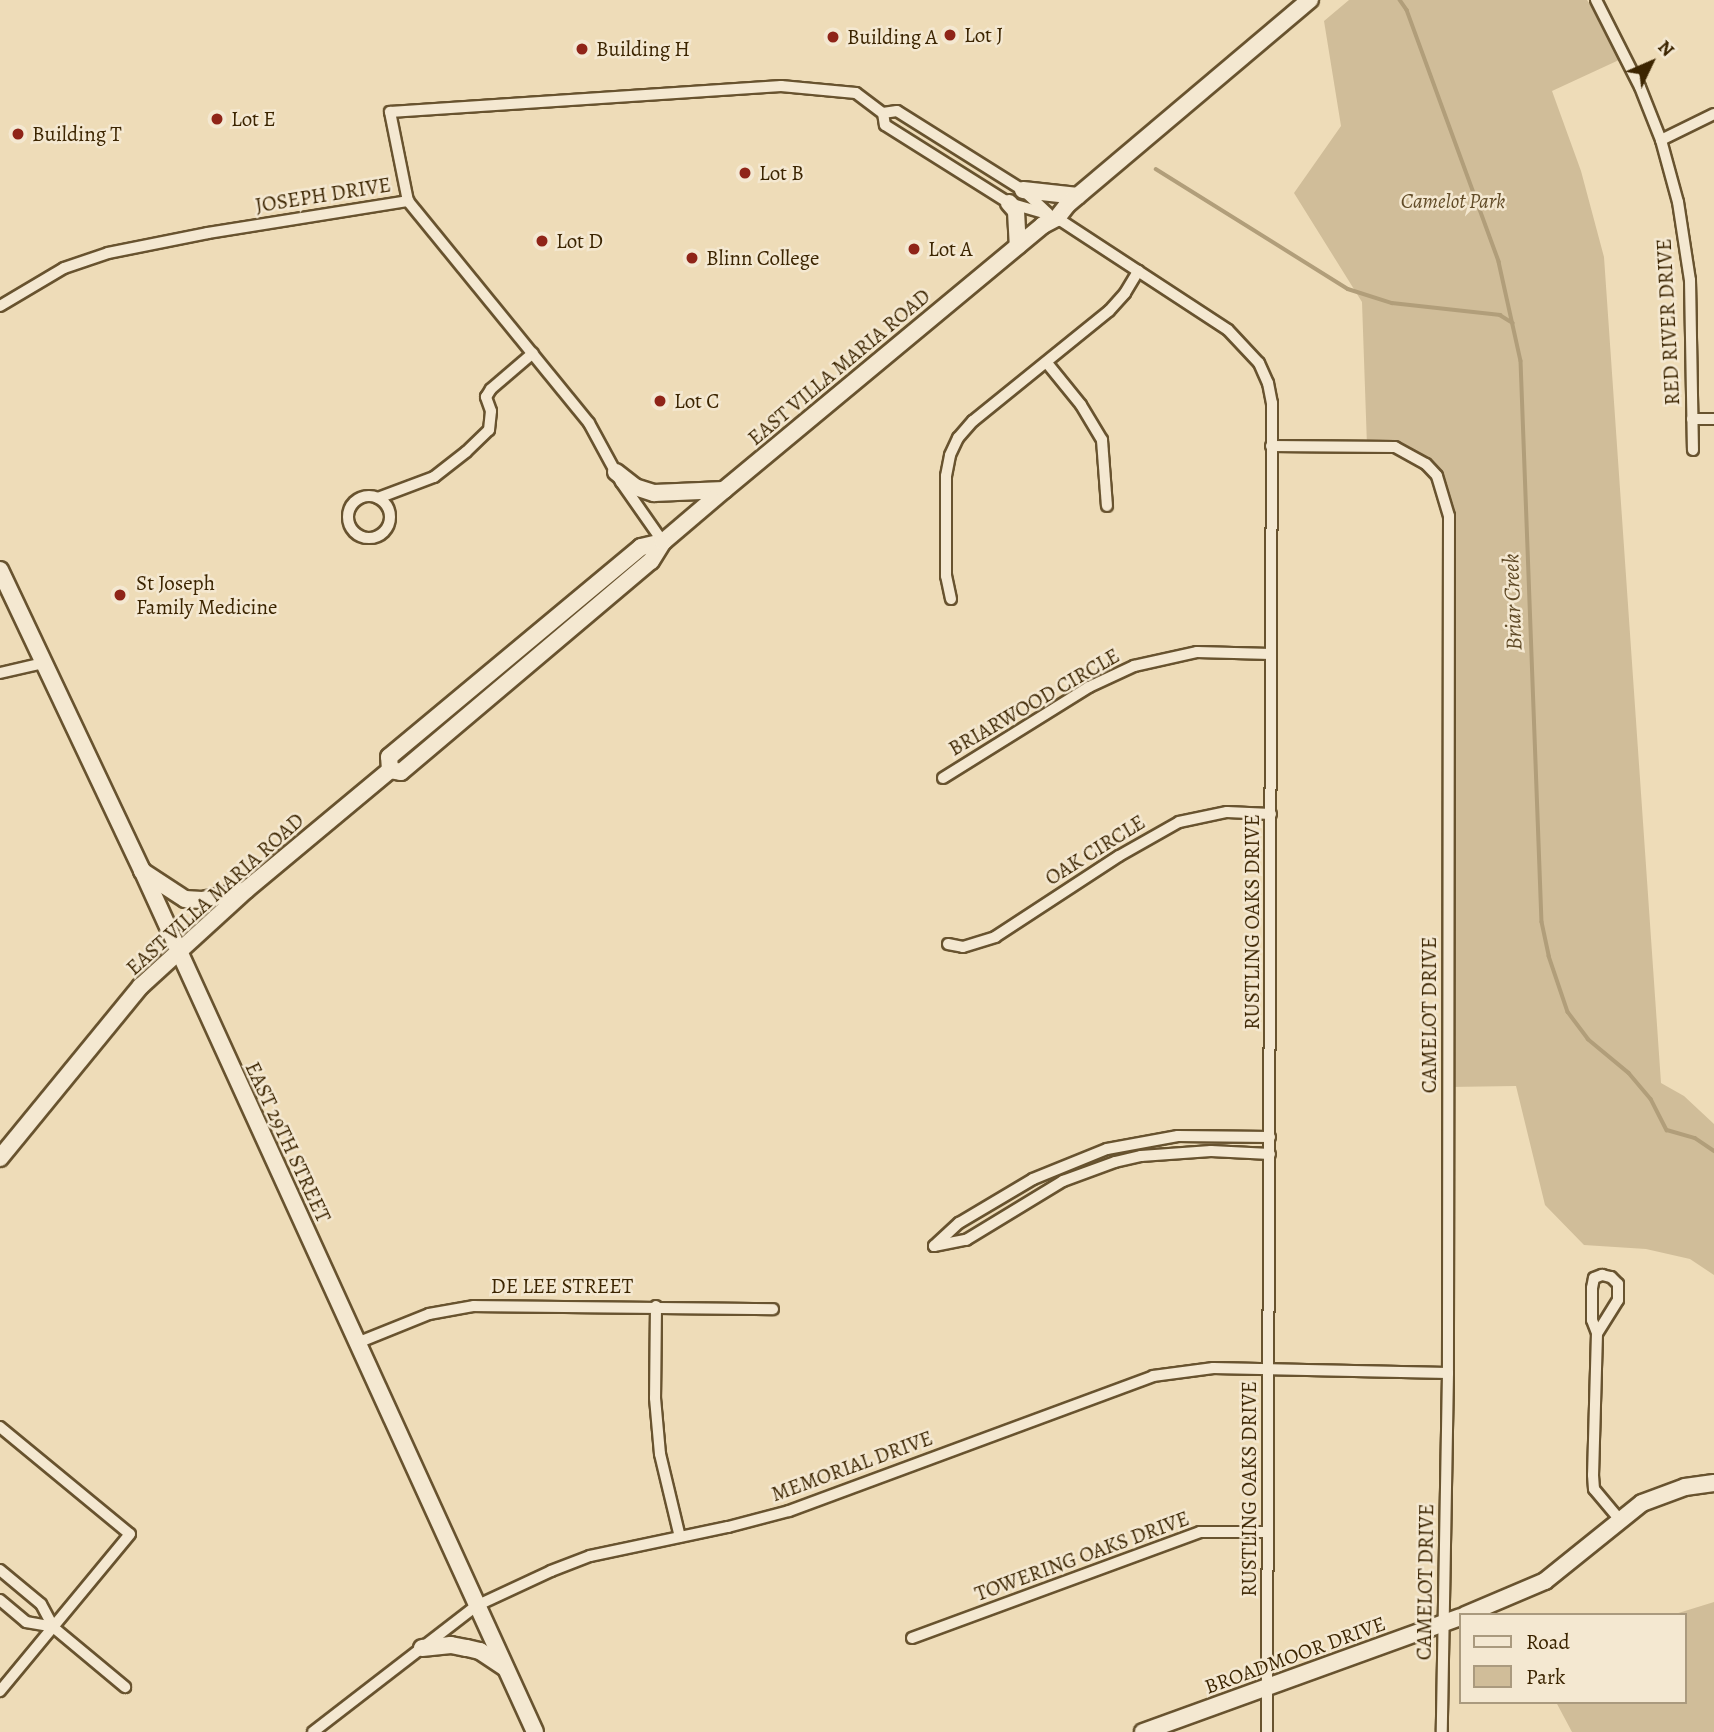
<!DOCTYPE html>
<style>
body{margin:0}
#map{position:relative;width:1714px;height:1732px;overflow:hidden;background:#eedcb8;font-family:Alegreya,serif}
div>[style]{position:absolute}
.green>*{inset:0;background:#d0bd99}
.stream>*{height:3.5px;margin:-1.75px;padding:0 1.75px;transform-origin:1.75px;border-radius:1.75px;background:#b19e7a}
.roads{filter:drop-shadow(2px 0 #68532f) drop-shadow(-2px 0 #68532f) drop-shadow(0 2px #68532f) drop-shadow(0 -2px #68532f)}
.street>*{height:10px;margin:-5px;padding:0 5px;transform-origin:5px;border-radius:5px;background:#f4e8d1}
.street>.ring{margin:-5px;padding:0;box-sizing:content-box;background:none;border:10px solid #f4e8d1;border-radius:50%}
.secondary>*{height:16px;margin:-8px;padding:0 8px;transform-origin:8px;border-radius:8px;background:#f4e8d1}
.dots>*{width:19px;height:19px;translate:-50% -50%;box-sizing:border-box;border:4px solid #f4e8d1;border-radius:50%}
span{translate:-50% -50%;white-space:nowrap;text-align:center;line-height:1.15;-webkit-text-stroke:5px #f4e8d1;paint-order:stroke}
.poi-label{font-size:21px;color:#3c2501}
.left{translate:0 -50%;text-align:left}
.street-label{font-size:21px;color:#3c2501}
.park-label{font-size:21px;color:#614b27;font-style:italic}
.water-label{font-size:23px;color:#5f4925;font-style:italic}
.legend{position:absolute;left:1459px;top:1613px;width:228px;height:91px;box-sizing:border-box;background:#f4e8d1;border:2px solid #aa9a7e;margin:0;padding:9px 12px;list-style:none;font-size:21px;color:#3c2501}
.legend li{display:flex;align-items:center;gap:14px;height:35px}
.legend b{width:35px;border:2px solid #aa9a7e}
.north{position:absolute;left:1616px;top:28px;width:70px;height:70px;-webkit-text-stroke:5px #f4e8d1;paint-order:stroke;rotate:46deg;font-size:19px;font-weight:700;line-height:28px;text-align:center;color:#3c2501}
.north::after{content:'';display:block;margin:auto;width:24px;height:32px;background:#3c2501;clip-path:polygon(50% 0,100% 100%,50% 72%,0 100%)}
</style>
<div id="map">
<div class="green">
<div style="clip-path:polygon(1349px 0,1587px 0,1604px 26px,1619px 60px,1552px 91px,1581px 171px,1604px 257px,1661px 1083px,1684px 1096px,1714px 1124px,1714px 1275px,1690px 1259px,1646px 1249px,1584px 1245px,1545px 1205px,1516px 1086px,1449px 1087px,1449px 516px,1437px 476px,1409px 453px,1367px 446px,1362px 302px,1294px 193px,1341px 126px,1324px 21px)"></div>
<div style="clip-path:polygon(1714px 1602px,1714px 1732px,1572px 1732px,1556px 1702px,1684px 1702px,1684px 1615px,1672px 1615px)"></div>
</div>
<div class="stream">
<div style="left:1400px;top:0;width:12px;rotate:55deg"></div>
<div style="left:1407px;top:10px;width:268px;rotate:69.9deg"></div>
<div style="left:1499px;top:262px;width:101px;rotate:77.5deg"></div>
<div style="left:1521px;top:361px;width:561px;rotate:87.86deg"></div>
<div style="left:1542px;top:922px;width:35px;rotate:78deg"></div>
<div style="left:1549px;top:956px;width:59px;rotate:71.3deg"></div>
<div style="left:1568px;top:1012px;width:34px;rotate:53deg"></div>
<div style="left:1588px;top:1039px;width:53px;rotate:39.7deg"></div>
<div style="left:1629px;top:1073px;width:34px;rotate:50deg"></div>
<div style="left:1651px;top:1099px;width:35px;rotate:63deg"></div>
<div style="left:1667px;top:1130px;width:29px;rotate:16deg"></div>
<div style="left:1695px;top:1138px;width:23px;rotate:34deg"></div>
<div style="left:1156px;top:169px;width:226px;rotate:32deg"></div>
<div style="left:1348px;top:289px;width:46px;rotate:17.7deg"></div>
<div style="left:1392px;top:303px;width:109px;rotate:6.3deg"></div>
<div style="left:1500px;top:315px;width:15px;rotate:32deg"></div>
</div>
<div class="roads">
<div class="street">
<div style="left:1596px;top:0;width:97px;rotate:63.2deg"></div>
<div style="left:1640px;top:87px;width:57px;rotate:68.4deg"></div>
<div style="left:1661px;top:140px;width:64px;rotate:74.7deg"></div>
<div style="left:1678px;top:202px;width:79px;rotate:81.3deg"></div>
<div style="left:1690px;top:280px;width:170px;rotate:89deg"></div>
<div style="left:883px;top:113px;width:12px;rotate:81deg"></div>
<div style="left:885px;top:125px;width:146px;rotate:32.2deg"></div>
<div style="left:1009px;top:203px;width:37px;rotate:16deg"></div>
<div style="left:1661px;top:140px;width:59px;rotate:-26.1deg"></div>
<div style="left:1057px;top:218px;width:204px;rotate:33.2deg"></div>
<div style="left:1228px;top:330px;width:45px;rotate:46.8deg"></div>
<div style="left:1259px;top:363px;width:22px;rotate:66deg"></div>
<div style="left:1268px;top:383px;width:20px;rotate:79deg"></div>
<div style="left:1272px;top:403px;width:1329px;rotate:90.22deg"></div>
<div style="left:0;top:306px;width:74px;rotate:-30.7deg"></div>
<div style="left:64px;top:268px;width:46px;rotate:-18.8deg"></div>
<div style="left:108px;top:253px;width:102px;rotate:-11.3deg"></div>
<div style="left:208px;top:233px;width:203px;rotate:-9.1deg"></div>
<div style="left:1047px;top:363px;width:54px;rotate:51deg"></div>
<div style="left:1081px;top:405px;width:41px;rotate:59deg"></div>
<div style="left:1102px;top:440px;width:66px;rotate:85.7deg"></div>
<div style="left:1692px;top:419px;width:22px"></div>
<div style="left:1271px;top:446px;width:124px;rotate:0.5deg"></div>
<div style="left:1395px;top:447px;width:35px;rotate:29deg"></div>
<div style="left:1426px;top:464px;width:16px;rotate:47deg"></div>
<div style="left:1437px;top:476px;width:42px;rotate:73.3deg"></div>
<div style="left:1449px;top:516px;width:857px;rotate:90.07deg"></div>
<div style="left:1448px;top:1373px;width:359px;rotate:91deg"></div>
<div class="ring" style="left:348px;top:496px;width:32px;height:32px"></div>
<div style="left:378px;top:498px;width:60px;rotate:-20.6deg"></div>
<div style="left:434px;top:477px;width:41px;rotate:-38deg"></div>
<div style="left:466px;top:452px;width:32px;rotate:-44deg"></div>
<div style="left:489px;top:430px;width:19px;rotate:-84deg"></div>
<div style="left:491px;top:411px;width:15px;rotate:-110deg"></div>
<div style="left:486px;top:397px;width:9px;rotate:-58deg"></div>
<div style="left:491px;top:389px;width:55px;rotate:-40.6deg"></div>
<div style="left:663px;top:542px;width:73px;rotate:-125deg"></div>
<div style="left:621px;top:482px;width:67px;rotate:-118.5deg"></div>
<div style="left:589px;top:423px;width:286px;rotate:-129.2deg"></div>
<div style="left:408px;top:201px;width:91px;rotate:-101.4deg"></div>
<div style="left:390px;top:112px;width:392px;rotate:-3.8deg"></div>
<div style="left:781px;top:86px;width:75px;rotate:5.3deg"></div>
<div style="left:856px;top:93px;width:34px;rotate:37deg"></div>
<div style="left:883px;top:113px;width:14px;rotate:-8deg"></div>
<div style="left:897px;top:111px;width:149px;rotate:32.1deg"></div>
<div style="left:1023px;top:190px;width:34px;rotate:43deg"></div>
<div style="left:951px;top:599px;width:24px;rotate:-102deg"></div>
<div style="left:946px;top:576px;width:100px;rotate:-90deg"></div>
<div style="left:946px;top:476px;width:21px;rotate:-79deg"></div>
<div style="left:950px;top:455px;width:19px;rotate:-65deg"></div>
<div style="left:958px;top:438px;width:23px;rotate:-49deg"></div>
<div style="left:973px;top:421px;width:175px;rotate:-39deg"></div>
<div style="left:1109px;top:311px;width:24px;rotate:-48deg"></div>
<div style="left:1125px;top:293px;width:26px;rotate:-59deg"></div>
<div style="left:0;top:673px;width:44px;rotate:-13.1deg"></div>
<div style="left:943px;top:778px;width:172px;rotate:-31.9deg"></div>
<div style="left:1089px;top:687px;width:50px;rotate:-25deg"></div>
<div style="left:1134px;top:666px;width:65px;rotate:-12.5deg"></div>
<div style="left:1197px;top:652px;width:74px;rotate:1.5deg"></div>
<div style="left:948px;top:944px;width:15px;rotate:11deg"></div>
<div style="left:963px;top:947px;width:34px;rotate:-17deg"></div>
<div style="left:995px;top:937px;width:148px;rotate:-33.2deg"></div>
<div style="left:1119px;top:856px;width:69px;rotate:-29.5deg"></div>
<div style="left:1179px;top:822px;width:49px;rotate:-11.8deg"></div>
<div style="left:1227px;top:812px;width:44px;rotate:2.6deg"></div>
<div style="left:934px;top:1246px;width:34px;rotate:-43deg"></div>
<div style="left:959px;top:1223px;width:86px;rotate:-30.7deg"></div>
<div style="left:1033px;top:1179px;width:80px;rotate:-22.1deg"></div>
<div style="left:1107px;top:1149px;width:72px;rotate:-10.4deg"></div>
<div style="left:1178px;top:1136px;width:92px;rotate:0.6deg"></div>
<div style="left:934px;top:1246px;width:33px;rotate:-11deg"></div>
<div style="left:966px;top:1240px;width:114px;rotate:-31.3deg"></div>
<div style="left:1063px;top:1181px;width:55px;rotate:-20.1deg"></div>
<div style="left:1115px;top:1162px;width:27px;rotate:-13deg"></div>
<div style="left:1141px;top:1156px;width:70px;rotate:-4.1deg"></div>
<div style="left:1211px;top:1151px;width:59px;rotate:2.9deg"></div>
<div style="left:656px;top:1306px;width:92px;rotate:90.6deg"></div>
<div style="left:655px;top:1398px;width:56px;rotate:84.9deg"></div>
<div style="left:660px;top:1454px;width:85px;rotate:76.5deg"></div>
<div style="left:1597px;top:1333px;width:14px;rotate:-111deg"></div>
<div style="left:1592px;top:1320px;width:32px;rotate:-90deg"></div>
<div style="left:1592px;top:1288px;width:10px;rotate:-79deg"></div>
<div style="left:1594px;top:1278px;width:9px;rotate:-21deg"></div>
<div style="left:1602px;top:1275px;width:9px;rotate:13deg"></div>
<div style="left:1611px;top:1277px;width:10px;rotate:45deg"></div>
<div style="left:1618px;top:1284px;width:16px;rotate:90deg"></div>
<div style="left:1618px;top:1300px;width:39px;rotate:122deg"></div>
<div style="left:1597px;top:1333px;width:142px;rotate:91.6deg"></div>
<div style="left:1593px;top:1475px;width:14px;rotate:86deg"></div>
<div style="left:1594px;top:1489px;width:39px;rotate:50deg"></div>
<div style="left:357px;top:1343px;width:78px;rotate:-21.9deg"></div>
<div style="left:429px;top:1314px;width:46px;rotate:-10.1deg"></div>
<div style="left:474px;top:1306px;width:299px;rotate:0.6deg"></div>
<div style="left:0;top:1427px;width:168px;rotate:39.5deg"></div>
<div style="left:130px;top:1534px;width:204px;rotate:129.6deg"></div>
<div style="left:0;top:1570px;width:53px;rotate:39.7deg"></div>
<div style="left:41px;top:1604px;width:26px;rotate:62deg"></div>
<div style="left:53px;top:1627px;width:94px;rotate:39.8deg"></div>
<div style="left:0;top:1600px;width:34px;rotate:40deg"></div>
<div style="left:26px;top:1622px;width:27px;rotate:10deg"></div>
<div style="left:912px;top:1638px;width:307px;rotate:-20.2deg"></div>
<div style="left:1200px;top:1532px;width:68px"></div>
<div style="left:313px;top:1732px;width:206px;rotate:-37.7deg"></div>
<div style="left:476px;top:1606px;width:83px;rotate:-25deg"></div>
<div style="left:551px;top:1571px;width:42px;rotate:-21deg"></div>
<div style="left:590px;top:1556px;width:141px;rotate:-11.9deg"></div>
<div style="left:728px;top:1527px;width:63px;rotate:-14.7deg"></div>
<div style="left:789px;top:1511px;width:388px;rotate:-20.3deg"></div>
<div style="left:1153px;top:1376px;width:61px;rotate:-7.6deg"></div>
<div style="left:1213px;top:1368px;width:235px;rotate:1.2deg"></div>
</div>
<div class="secondary">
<div style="left:1023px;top:190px;width:55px;rotate:6.2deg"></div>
<div style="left:1009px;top:203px;width:11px;rotate:49deg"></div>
<div style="left:1016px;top:211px;width:35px;rotate:87deg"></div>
<div style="left:616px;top:472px;width:24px;rotate:38deg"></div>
<div style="left:635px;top:487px;width:20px;rotate:18deg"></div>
<div style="left:654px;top:493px;width:70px;rotate:-2.5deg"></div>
<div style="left:0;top:570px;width:332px;rotate:64.7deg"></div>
<div style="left:142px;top:870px;width:947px;rotate:65.49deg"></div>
<div style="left:390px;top:770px;width:13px;rotate:-94deg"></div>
<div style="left:389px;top:757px;width:328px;rotate:-39.8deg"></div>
<div style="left:641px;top:547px;width:23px;rotate:-13deg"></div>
<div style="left:142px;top:871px;width:51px;rotate:33.1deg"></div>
<div style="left:185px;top:899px;width:17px;rotate:3deg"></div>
<div style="left:202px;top:900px;width:42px;rotate:-12.4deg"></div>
<div style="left:0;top:1158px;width:222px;rotate:-50.7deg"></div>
<div style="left:141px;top:986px;width:142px;rotate:-42.4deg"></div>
<div style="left:246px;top:890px;width:187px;rotate:-39.8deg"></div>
<div style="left:390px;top:770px;width:11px;rotate:10deg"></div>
<div style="left:401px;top:772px;width:327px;rotate:-40.2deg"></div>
<div style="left:651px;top:561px;width:22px;rotate:-58deg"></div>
<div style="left:663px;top:542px;width:80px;rotate:-40.4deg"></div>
<div style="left:724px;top:490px;width:415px;rotate:-39.7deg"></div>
<div style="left:1043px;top:225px;width:16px;rotate:-27deg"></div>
<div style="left:1057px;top:218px;width:16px;rotate:-52deg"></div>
<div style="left:1067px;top:205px;width:318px;rotate:-40.2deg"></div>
<div style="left:1465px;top:1615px;width:87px;rotate:-23deg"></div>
<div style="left:1545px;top:1581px;width:124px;rotate:-38.8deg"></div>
<div style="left:1642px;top:1503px;width:46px;rotate:-20.4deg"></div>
<div style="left:1685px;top:1487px;width:29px;rotate:-8deg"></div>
<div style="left:422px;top:1648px;width:29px;rotate:-6deg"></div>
<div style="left:451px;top:1645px;width:16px;rotate:11deg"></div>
<div style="left:467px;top:1648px;width:13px;rotate:13deg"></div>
<div style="left:480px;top:1651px;width:29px;rotate:34deg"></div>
<div style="left:1143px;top:1732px;width:337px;rotate:-19.9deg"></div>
</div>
</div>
<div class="dots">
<div style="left:950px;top:35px;background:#8f2418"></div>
<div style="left:833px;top:37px;background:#8f2418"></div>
<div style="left:582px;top:49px;background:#8f2418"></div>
<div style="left:217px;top:119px;background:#8f2418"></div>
<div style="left:18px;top:134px;background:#8f2418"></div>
<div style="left:745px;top:173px;background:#8f2418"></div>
<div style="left:542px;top:241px;background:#8f2418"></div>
<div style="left:914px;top:249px;background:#8f2418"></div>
<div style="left:692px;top:258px;background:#8f2418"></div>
<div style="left:660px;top:401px;background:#8f2418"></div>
<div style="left:120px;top:595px;background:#8f2418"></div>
</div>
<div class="poi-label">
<span class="left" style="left:964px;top:35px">Lot J</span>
<span class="left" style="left:847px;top:37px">Building A</span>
<span class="left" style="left:596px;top:49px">Building H</span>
<span class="left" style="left:231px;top:119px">Lot E</span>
<span class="left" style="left:32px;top:134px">Building T</span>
<span class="left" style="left:759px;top:173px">Lot B</span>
<span class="left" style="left:556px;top:241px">Lot D</span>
<span class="left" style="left:928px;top:249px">Lot A</span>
<span class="left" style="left:706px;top:258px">Blinn College</span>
<span class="left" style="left:674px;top:401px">Lot C</span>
<span class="left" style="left:136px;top:595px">St Joseph<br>Family Medicine</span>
</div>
<div class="street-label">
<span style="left:323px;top:195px;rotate:-9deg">JOSEPH DRIVE</span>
<span style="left:1668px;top:322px;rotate:-93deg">RED RIVER DRIVE</span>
<span style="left:839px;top:367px;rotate:-40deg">EAST VILLA MARIA ROAD</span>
<span style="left:1034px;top:702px;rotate:-30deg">BRIARWOOD CIRCLE</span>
<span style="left:1095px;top:850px;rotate:-32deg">OAK CIRCLE</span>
<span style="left:215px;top:894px;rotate:-42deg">EAST VILLA MARIA ROAD</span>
<span style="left:1252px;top:922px;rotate:-90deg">RUSTLING OAKS DRIVE</span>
<span style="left:1429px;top:1015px;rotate:-90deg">CAMELOT DRIVE</span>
<span style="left:288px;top:1142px;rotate:65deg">EAST 29TH STREET</span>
<span style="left:562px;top:1286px">DE LEE STREET</span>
<span style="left:852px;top:1466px;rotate:-20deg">MEMORIAL DRIVE</span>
<span style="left:1249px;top:1489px;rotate:-90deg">RUSTLING OAKS DRIVE</span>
<span style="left:1082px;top:1556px;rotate:-20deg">TOWERING OAKS DRIVE</span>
<span style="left:1425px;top:1582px;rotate:-89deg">CAMELOT DRIVE</span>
<span style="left:1295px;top:1655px;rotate:-20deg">BROADMOOR DRIVE</span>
</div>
<div class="park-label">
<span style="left:1453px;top:201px">Camelot Park</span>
</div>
<div class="water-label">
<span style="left:1513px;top:602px;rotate:-92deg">Briar Creek</span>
</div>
<ul class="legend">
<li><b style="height:9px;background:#f4e8d1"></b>Road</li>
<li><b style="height:19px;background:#d0bd99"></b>Park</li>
</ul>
<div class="north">N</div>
</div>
